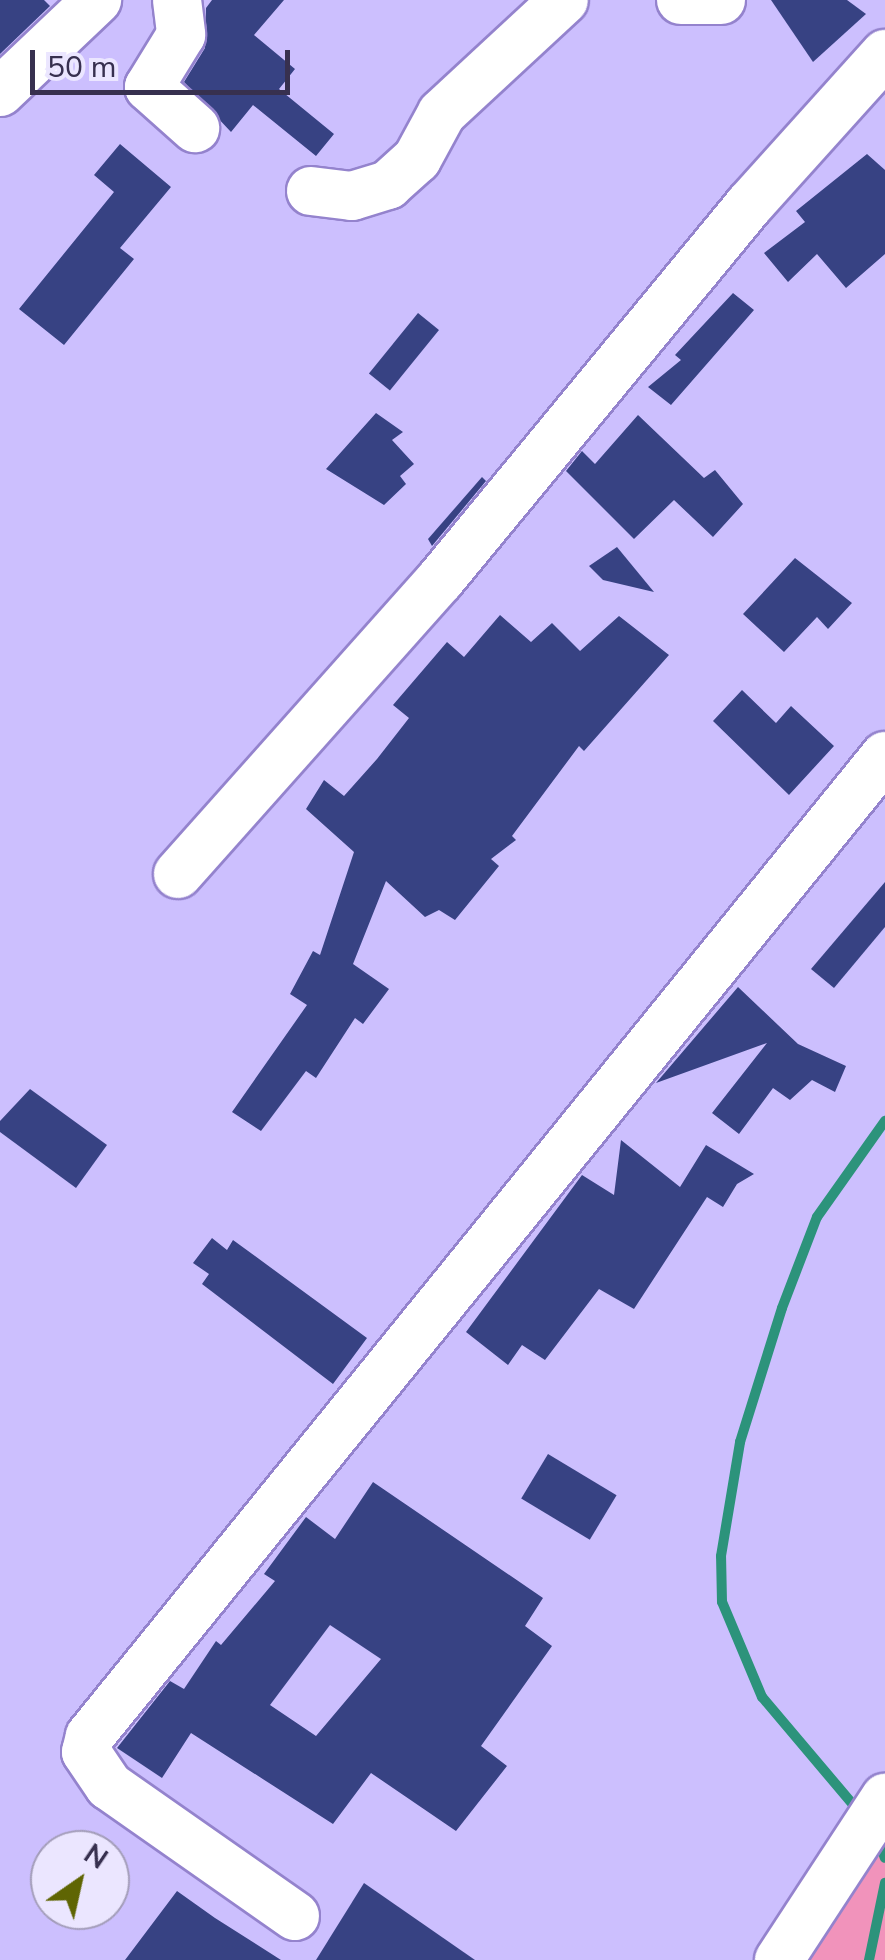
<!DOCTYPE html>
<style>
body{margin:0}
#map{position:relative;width:885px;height:1960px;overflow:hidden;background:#ccbffe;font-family:"Nunito Sans",sans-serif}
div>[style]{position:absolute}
.green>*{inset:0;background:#f193bb}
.stream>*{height:10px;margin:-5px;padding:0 5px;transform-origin:5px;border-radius:5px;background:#2c937b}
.building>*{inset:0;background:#374283;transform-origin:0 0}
.roads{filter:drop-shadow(2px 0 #9483cd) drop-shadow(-2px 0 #9483cd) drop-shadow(0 2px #9483cd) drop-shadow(0 -2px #9483cd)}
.minor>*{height:48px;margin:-24px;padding:0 24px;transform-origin:24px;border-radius:24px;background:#fff}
span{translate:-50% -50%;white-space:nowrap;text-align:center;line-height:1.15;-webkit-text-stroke:10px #ebe6ff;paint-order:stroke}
.north{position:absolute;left:30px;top:1830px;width:100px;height:100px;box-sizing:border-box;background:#ebe6ff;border:2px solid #a39db9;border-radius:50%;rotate:34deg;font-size:28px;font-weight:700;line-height:40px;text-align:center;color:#37304f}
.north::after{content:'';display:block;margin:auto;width:35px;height:45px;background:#5f6503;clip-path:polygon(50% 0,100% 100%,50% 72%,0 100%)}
.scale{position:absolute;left:30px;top:50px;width:260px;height:45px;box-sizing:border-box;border:5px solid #37304f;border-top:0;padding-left:12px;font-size:30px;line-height:35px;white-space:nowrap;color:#37304f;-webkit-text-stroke:8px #ebe6ff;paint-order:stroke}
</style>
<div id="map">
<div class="green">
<div style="clip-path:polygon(885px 1836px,885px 1960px,805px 1960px)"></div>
</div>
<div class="stream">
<div style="left:861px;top:1814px;width:153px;rotate:-130.2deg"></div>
<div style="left:762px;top:1697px;width:103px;rotate:-112.8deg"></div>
<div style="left:722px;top:1602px;width:46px;rotate:-91.2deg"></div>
<div style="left:721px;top:1556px;width:116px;rotate:-80.5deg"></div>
<div style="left:740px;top:1442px;width:140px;rotate:-72.6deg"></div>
<div style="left:782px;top:1308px;width:97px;rotate:-69deg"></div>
<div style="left:817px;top:1217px;width:118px;rotate:-54.7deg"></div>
<div style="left:877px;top:1834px;width:25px;rotate:72deg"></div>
<div style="left:869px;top:1960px;width:79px;rotate:-78.3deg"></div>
</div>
<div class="building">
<div style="clip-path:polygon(0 0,44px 0,50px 6px,0 54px)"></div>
<div style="clip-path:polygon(212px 0,284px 0,254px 35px,295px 69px,279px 89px,334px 134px,316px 156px,253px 105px,231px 132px,184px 82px,205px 48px,206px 8px)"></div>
<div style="clip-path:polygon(771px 0,847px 0,866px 14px,813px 62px)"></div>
<div style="clip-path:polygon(120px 144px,171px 187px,120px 248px,134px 259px,64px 345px,19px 309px,114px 192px,94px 175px)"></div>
<div style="clip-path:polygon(867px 154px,885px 170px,885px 254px,846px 288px,817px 254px,788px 282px,764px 253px,805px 222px,796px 211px)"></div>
<div style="clip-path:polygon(733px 293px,754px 310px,671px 405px,648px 387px,681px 360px,675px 355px)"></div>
<div style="left:418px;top:313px;width:27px;height:78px;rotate:39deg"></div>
<div style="clip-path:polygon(376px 413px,403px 432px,392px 440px,414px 464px,400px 476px,406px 484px,384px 505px,326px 469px)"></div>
<div style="clip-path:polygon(638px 415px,704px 478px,715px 470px,743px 504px,713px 537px,674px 500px,634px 539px,566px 471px,582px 451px,595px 464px)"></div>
<div style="clip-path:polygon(482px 477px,486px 481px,432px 546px,428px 539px)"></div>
<div style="clip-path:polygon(617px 547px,654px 592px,603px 580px,589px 566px)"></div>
<div style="clip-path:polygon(795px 558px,852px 603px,828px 629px,817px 617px,784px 652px,743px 614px)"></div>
<div style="clip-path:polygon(500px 615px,531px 642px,552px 623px,580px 651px,619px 616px,669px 655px,584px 751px,579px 746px,512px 836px,516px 840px,491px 859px,499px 866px,455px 920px,439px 910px,425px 917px,386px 881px,353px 964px,389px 989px,363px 1024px,355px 1018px,316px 1078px,306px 1071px,261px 1131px,232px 1112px,307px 1005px,290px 994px,313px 951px,320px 955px,354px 852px,306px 809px,324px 780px,344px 796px,377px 759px,409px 718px,393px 705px,447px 642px,464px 657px)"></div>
<div style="clip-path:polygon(742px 690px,776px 723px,791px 706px,834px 746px,789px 795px,713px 721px)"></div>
<div style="clip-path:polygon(885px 882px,885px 927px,834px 988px,811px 969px)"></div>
<div style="clip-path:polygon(738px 987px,798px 1044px,846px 1066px,835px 1092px,812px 1080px,790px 1100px,773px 1088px,739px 1134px,712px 1113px,767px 1043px,656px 1083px)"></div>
<div style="clip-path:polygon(30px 1089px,107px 1145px,76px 1188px,0 1132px,0 1121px)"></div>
<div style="clip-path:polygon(621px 1140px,680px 1187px,706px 1145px,754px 1174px,737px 1184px,723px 1207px,707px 1197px,634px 1309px,599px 1289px,545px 1360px,522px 1345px,508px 1365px,466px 1332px,582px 1175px,614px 1195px)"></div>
<div style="clip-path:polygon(212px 1238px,227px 1250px,233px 1240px,367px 1338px,333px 1384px,202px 1284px,209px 1274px,193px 1263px)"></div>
<div style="left:548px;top:1454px;width:80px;height:52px;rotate:31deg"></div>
<div style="clip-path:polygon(evenodd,373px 1482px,543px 1598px,525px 1626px,552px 1646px,481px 1746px,507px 1766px,456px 1831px,371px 1773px,333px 1824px,191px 1733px,162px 1778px,117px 1748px,170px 1681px,184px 1689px,216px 1641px,221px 1645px,275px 1581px,264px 1574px,306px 1517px,335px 1539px,373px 1482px,330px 1625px,381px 1659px,316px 1736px,270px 1705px,330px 1625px)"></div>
<div style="clip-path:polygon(364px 1883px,475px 1960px,316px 1960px)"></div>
<div style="clip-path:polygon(177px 1891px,215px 1918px,281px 1960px,125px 1960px)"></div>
</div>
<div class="roads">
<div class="minor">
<div style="left:177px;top:0;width:35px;rotate:83deg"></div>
<div style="left:181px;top:35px;width:61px;rotate:121.6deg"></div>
<div style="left:149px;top:87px;width:62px;rotate:41.7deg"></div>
<div style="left:681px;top:0;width:40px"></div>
<div style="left:0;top:92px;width:134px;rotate:-43.5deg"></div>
<div style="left:311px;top:191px;width:41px;rotate:7deg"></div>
<div style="left:352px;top:196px;width:38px;rotate:-17deg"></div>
<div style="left:388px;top:185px;width:39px;rotate:-42deg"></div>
<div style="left:417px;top:159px;width:52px;rotate:-61.5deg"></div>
<div style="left:442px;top:113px;width:166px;rotate:-42.8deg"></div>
<div style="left:178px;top:874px;width:394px;rotate:-48.3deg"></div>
<div style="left:440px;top:580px;width:487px;rotate:-50.5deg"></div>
<div style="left:750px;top:204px;width:202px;rotate:-48deg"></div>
<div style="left:295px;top:1916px;width:227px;rotate:-145deg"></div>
<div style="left:109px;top:1786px;width:41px;rotate:-124.1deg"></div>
<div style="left:86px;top:1752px;width:16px;rotate:-76deg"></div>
<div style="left:90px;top:1736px;width:1262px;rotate:-50.95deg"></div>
<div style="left:779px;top:1960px;width:194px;rotate:-56.8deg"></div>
</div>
</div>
<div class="north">N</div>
<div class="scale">50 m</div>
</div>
